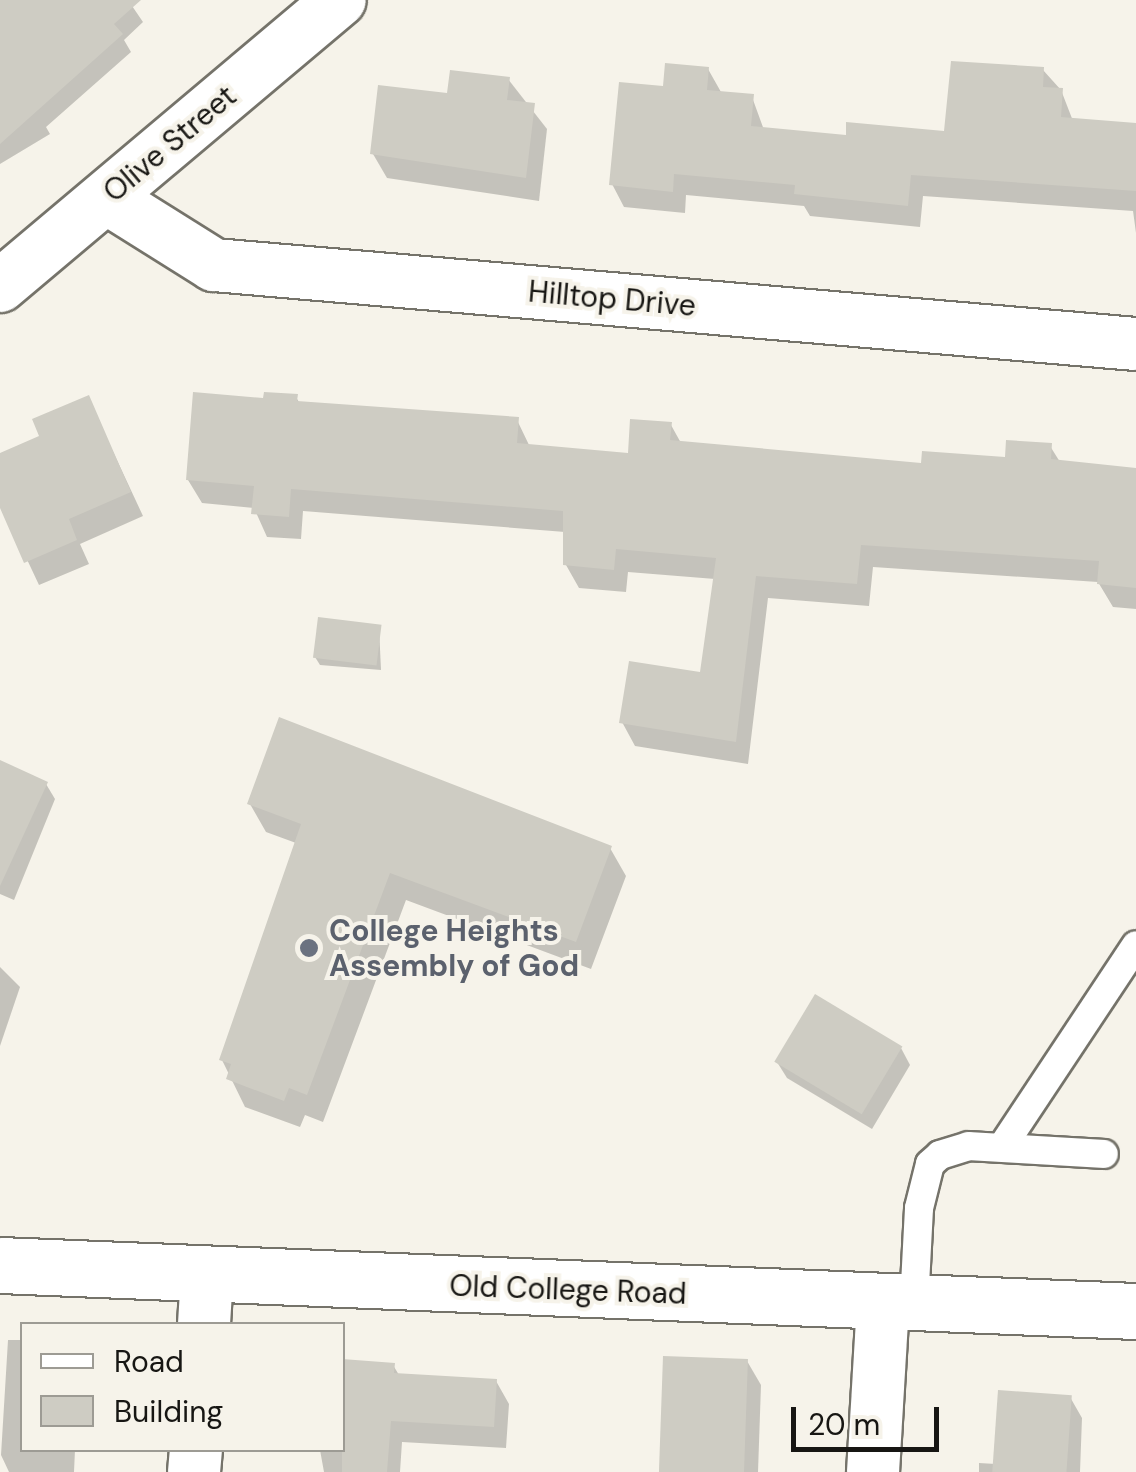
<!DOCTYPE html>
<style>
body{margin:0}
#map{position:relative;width:1136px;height:1472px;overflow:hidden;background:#f6f3ea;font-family:"DM Sans",sans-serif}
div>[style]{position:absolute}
.shadow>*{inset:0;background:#0003}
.building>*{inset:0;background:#ceccc3;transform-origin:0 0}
.roads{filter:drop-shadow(2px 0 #75736a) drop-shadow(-2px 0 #75736a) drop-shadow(0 2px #75736a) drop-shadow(0 -2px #75736a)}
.lane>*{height:28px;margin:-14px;padding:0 14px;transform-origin:14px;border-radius:14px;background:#fff}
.street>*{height:52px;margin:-26px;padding:0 26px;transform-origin:26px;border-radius:26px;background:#fff}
.secondary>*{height:55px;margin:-27.5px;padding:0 27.5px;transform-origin:27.5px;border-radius:27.5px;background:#fff}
.dots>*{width:28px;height:28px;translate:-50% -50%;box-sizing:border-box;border:5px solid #f6f3ea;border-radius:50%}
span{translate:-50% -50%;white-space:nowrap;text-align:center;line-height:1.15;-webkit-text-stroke:8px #f6f3ea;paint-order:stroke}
.street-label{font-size:30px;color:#171613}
.worship-label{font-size:30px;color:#5b616d;font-weight:700}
.left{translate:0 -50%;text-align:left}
.legend{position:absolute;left:20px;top:1322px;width:325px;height:130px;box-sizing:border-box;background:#f6f3ea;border:2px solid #9d9b94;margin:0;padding:12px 18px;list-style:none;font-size:30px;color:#171613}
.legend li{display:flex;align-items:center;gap:20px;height:50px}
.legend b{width:50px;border:2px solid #9d9b94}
.scale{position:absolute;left:791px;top:1407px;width:148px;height:45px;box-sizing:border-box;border:5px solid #171613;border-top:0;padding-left:12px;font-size:30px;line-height:35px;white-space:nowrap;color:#171613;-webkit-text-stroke:8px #f6f3ea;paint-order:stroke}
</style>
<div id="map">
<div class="shadow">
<div style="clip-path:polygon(23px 0,128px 0,143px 22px,124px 40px,131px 52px,46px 127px,50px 134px,0 164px,0 18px)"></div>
<div style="clip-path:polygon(708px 69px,721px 92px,752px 97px,764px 130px,848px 137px,946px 134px,1043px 70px,1061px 90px,1073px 121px,1136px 129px,1136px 233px,1133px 211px,923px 196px,920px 227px,810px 216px,804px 206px,686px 195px,685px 213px,624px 207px,612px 184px,665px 89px)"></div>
<div style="clip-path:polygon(508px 79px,547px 129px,539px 201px,387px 178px,373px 154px)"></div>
<div style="clip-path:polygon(296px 397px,300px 404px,517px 420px,530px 447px,630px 456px,671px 425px,681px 443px,923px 466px,1007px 459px,1050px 446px,1060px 462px,1136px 470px,1136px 609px,1113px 607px,1098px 582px,873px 567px,869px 606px,768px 598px,748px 764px,635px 746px,622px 722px,702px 675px,715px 579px,628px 572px,626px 592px,579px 588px,566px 565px,565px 532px,303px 511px,301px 539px,267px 537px,254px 508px,202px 503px,188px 480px,265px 401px)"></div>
<div style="clip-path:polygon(88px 398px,143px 516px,80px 544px,89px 564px,39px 585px,0 502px,0 455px,43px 437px)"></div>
<div style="clip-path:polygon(379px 627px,381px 670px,320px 665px,315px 657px)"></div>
<div style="clip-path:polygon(46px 784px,55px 799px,14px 900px,0 894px,0 785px)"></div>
<div style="clip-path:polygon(250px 804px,610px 848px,626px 876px,591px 969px,406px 900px,323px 1122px,305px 1115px,300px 1127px,245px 1107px,222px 1060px,296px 843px,266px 832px)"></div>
<div style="clip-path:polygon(0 967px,20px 987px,0 1046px)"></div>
<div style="clip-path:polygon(901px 1048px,910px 1065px,872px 1129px,787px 1078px,777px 1062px)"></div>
<div style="clip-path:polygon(8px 1340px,22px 1340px,22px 1450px,75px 1450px,74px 1472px,9px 1472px,1px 1455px)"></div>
<div style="clip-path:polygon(747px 1361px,761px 1385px,758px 1472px,662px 1472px)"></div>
<div style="clip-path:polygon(393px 1365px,399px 1375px,496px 1381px,509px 1404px,506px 1448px,402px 1442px,400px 1472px,324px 1472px,320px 1450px,342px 1450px)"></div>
<div style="clip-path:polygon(1070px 1397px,1082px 1418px,1080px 1472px,979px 1472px,979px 1463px,996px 1464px)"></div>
</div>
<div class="building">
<div style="clip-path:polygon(0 0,141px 0,114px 24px,123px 34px,0 144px)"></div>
<div style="clip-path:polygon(951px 61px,1044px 67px,1043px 87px,1063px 88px,1061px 117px,1136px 123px,1136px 191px,911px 175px,908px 206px,794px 194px,795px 185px,674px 174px,673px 192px,609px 185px,619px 82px,663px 86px,665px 63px,709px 67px,707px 90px,754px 94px,751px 126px,846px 135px,846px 122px,944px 131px)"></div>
<div style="clip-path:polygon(450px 70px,510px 77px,507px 100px,535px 103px,526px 178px,370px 154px,378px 85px,447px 93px)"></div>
<div style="clip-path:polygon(193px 392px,263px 398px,264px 392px,298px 394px,297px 401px,519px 417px,517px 443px,628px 453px,630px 419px,672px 422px,670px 440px,921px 463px,922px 451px,1005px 457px,1006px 440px,1052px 443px,1051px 459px,1136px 468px,1136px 588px,1097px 584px,1099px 561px,861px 545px,857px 584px,756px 576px,736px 742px,619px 723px,629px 661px,700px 672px,716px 558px,616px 549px,614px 570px,563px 565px,563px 511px,291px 489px,289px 517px,251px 514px,254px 486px,186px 480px)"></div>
<div style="clip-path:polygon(89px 395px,131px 492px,69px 519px,77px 540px,24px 563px,0 508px,0 453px,39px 436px,32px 419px)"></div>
<div style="left:318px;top:617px;width:64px;height:41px;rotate:7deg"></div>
<div style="clip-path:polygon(279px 717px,612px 846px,576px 942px,390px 873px,307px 1095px,289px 1088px,284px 1101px,226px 1079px,231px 1064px,219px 1060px,301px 824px,247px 804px)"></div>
<div style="clip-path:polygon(0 760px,48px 782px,0 886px)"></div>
<div style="left:815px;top:994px;width:102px;height:79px;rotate:31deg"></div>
<div style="left:663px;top:1356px;width:85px;height:116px;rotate:2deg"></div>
<div style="clip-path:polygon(342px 1359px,395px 1363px,394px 1373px,497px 1379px,494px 1427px,391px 1421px,387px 1472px,342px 1472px)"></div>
<div style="left:998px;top:1390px;width:74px;height:82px;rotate:4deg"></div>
</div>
<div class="roads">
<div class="lane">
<div style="left:1002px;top:1147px;width:242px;rotate:-56.4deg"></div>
<div style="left:914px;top:1304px;width:96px;rotate:-87deg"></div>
<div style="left:919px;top:1208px;width:45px;rotate:-76deg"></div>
<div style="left:930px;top:1164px;width:13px;rotate:-42deg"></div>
<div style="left:940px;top:1155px;width:30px;rotate:-17deg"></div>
<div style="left:969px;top:1146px;width:135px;rotate:3.4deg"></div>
</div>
<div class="street">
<div style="left:107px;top:198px;width:126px;rotate:32.1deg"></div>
<div style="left:214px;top:265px;width:925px;rotate:4.9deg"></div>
<div style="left:0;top:286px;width:444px;rotate:-40.1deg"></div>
<div style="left:204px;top:1324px;width:49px;rotate:-86.5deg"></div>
<div style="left:194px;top:1472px;width:22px;rotate:-85deg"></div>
<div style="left:873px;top:1472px;width:169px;rotate:-86.6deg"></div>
</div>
<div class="secondary">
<div style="left:0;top:1265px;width:1137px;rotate:2.32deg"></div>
</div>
</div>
<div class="dots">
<div style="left:309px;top:948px;background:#6b7280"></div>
</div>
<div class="street-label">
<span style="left:170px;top:144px;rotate:-40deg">Olive Street</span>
<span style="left:612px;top:299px;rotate:5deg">Hilltop Drive</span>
<span style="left:568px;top:1290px;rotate:2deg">Old College Road</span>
</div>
<div class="worship-label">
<span class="left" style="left:329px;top:948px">College Heights<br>Assembly of God</span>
</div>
<ul class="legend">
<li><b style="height:12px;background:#fff"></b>Road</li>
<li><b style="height:28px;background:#ceccc3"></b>Building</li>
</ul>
<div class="scale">20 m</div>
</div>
